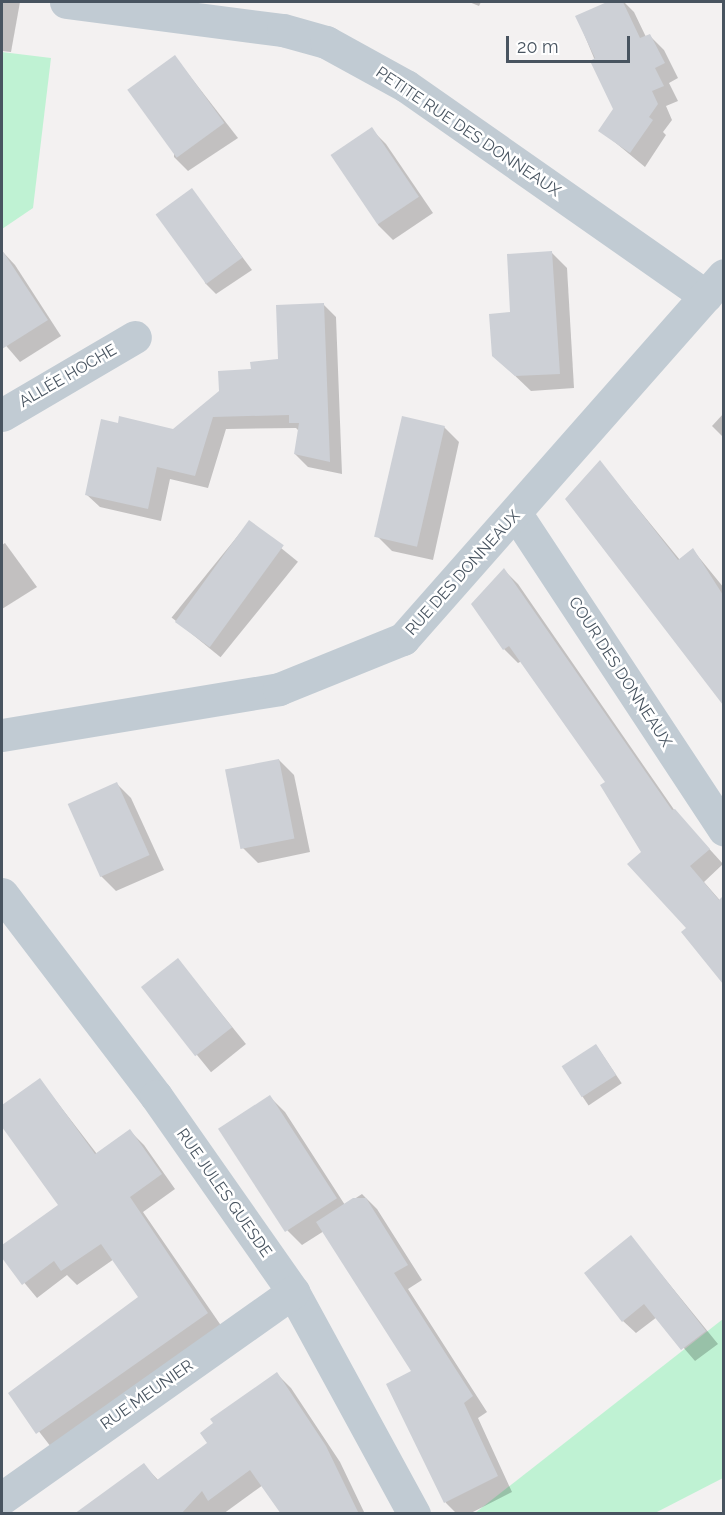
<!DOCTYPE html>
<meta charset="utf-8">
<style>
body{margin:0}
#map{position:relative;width:725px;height:1515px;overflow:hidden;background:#f3f1f1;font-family:Raleway,sans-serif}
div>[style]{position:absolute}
.green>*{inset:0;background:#bff2d3}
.shadow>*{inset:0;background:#0003;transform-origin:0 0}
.building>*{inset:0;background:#cdd0d6;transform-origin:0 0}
.minor>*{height:33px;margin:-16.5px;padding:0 16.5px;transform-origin:16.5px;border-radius:16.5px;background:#c1cbd3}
span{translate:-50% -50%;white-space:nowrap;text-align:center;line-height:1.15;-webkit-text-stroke:5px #fff;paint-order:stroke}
.street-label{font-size:16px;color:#485460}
.frame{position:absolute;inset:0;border:3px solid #485460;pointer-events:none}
.scale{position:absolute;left:506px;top:36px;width:124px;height:27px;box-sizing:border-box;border:3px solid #485460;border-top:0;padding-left:8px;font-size:18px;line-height:21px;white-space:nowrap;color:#485460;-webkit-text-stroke:4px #fff;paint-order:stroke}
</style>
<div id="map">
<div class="green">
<div style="clip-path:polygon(2px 52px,51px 58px,33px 208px,2px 229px)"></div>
<div style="clip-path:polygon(723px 1319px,723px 1478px,655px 1513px,475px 1513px)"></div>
</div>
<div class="shadow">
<div style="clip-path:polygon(2px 2px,20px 2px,11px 52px,2px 51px)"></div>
<div style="clip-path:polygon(469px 2px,481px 2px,479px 6px)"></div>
<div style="clip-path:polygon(610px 2px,624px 2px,634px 12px,646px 37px,650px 36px,664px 50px,678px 78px,669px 83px,678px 101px,666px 106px,672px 120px,663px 132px,666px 135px,645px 167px,600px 130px,615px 109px,577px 17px)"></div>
<div style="clip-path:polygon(175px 57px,238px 138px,188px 171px,174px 157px)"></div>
<div style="clip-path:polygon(371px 129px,386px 144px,433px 213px,393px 240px,378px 225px)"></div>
<div style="clip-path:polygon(192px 190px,252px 270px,216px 294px,205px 283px)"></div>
<div style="clip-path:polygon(2px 251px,15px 265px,61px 336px,20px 362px,2px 341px)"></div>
<div style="clip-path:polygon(552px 253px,567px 268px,574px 388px,531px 391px,509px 370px,512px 313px)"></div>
<div style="clip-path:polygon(323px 304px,336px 317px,342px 474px,308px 467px,295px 454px,299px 431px,296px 428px,226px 429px,208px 488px,170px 479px,161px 521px,100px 507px,87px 495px,252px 371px,279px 361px)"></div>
<div style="clip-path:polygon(724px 413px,724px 438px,712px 426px)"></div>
<div style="clip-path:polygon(444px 427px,459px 442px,433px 560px,392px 551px,377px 536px)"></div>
<div style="clip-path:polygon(600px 462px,680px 560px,693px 550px,724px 588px,724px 703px,567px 499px)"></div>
<div style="left:249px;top:522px;width:63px;height:123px;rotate:39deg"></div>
<div style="clip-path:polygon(5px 543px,37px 587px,2px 609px,2px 545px)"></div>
<div style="clip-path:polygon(504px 570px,518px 584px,675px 811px,723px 864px,704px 882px,724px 905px,723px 979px,709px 964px,643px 852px,608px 782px,522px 661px,518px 663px,504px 649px)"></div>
<div style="clip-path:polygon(279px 760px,294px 775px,310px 852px,258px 863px,243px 848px)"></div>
<div style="clip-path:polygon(116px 783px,131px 798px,164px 870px,116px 891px,101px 876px)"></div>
<div style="left:178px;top:960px;width:108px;height:45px;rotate:51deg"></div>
<div style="left:596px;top:1045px;width:46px;height:40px;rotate:56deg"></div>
<div style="clip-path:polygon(40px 1080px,97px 1154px,130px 1131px,144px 1145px,175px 1189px,143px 1212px,222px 1327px,51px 1447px,10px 1394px,140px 1298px,114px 1259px,77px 1285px,67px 1275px,37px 1298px,2px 1256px,2px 1247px,60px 1205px,2px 1125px,2px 1107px)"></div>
<div style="clip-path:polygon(270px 1097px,285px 1112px,345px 1205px,362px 1194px,377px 1209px,422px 1280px,408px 1289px,487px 1412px,478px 1418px,512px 1492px,469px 1514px,457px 1514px,446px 1503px,388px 1385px,413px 1372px,324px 1231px,302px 1245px,287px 1230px)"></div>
<div style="clip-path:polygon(631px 1237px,718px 1344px,695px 1361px,657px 1317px,636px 1333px,623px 1321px)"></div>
<div style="clip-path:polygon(277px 1374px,291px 1388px,340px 1462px,365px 1514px,283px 1514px,263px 1485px,223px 1514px,81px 1514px,144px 1465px,159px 1481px,209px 1444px)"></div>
</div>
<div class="building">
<div style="clip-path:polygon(607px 2px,623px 2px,640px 38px,650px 34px,665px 63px,655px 68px,664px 86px,652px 91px,658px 104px,649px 117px,653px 120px,630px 153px,598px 131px,613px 109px,590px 61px,595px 58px,575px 16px)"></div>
<div style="left:175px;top:55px;width:84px;height:59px;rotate:54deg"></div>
<div style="left:372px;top:127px;width:84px;height:50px;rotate:56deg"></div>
<div style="left:192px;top:188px;width:86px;height:45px;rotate:54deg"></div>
<div style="clip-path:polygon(2px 250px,48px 320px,2px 349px)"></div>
<div style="clip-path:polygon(552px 251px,560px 374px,515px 376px,492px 356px,489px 314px,510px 312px,507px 254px)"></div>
<div style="clip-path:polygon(324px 303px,330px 462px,294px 454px,299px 423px,289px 423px,289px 415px,213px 417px,195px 476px,157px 467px,148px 509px,85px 495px,101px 419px,118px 423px,119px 416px,173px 429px,219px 391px,218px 371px,251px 369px,250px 362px,278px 359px,276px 305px)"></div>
<div style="left:402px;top:416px;width:44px;height:124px;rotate:13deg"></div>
<div style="clip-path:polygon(600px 460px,678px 560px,693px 548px,723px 595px,723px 705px,565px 499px)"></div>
<div style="left:249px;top:520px;width:43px;height:126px;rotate:36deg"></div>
<div style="clip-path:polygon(504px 568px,672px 810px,675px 809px,710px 849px,690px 866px,719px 900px,723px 896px,723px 984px,681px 932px,686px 928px,627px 864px,641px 852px,600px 785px,605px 782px,509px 646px,503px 650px,471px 604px)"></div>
<div style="left:279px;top:759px;width:81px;height:55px;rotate:79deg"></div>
<div style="left:117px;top:782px;width:80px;height:54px;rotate:66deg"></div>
<div style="left:178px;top:958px;width:88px;height:47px;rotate:52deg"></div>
<div style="left:596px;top:1044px;width:37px;height:41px;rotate:57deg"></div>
<div style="clip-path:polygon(40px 1078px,95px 1154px,130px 1129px,162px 1174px,130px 1197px,208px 1313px,36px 1434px,8px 1393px,138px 1297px,101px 1244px,61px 1271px,54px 1261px,22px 1285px,2px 1258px,2px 1245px,58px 1205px,2px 1127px,2px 1105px)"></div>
<div style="left:270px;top:1095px;width:123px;height:62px;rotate:57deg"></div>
<div style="clip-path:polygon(353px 1198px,366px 1198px,408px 1265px,394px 1273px,473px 1396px,464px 1403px,498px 1476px,444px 1503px,386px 1384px,411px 1371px,316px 1222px)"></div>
<div style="clip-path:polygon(631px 1235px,706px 1331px,681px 1350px,644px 1304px,622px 1322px,584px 1273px)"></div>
<div style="clip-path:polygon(277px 1372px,326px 1446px,359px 1514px,281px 1514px,250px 1470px,208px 1501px,202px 1491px,181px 1514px,74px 1514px,144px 1463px,157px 1480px,207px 1443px,200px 1433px,213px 1423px,210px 1419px)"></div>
</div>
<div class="minor">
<div style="left:66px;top:2px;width:219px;rotate:7.4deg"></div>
<div style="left:283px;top:30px;width:45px;rotate:15.6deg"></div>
<div style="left:326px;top:42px;width:91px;rotate:28.8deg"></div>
<div style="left:406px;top:86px;width:366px;rotate:35deg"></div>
<div style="left:2px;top:415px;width:154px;rotate:-30.4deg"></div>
<div style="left:516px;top:514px;width:378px;rotate:56.6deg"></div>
<div style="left:2px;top:735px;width:281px;rotate:-9.4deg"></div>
<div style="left:279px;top:689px;width:134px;rotate:-22deg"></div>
<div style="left:403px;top:639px;width:485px;rotate:-48.6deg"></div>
<div style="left:2px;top:894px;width:254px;rotate:52.7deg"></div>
<div style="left:156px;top:1096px;width:239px;rotate:55deg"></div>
<div style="left:293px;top:1292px;width:253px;rotate:61.4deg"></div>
<div style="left:2px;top:1498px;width:357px;rotate:-35.3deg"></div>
</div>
<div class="street-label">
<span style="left:468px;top:132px;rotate:34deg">PETITE RUE DES DONNEAUX</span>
<span style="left:68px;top:376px;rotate:-30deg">ALLÉE HOCHE</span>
<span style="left:463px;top:573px;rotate:-48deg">RUE DES DONNEAUX</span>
<span style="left:620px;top:672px;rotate:57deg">COUR DES DONNEAUX</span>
<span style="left:224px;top:1193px;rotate:55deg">RUE JULES GUESDE</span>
<span style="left:147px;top:1395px;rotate:-35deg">RUE MEUNIER</span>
</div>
<div class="frame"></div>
<div class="scale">20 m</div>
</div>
